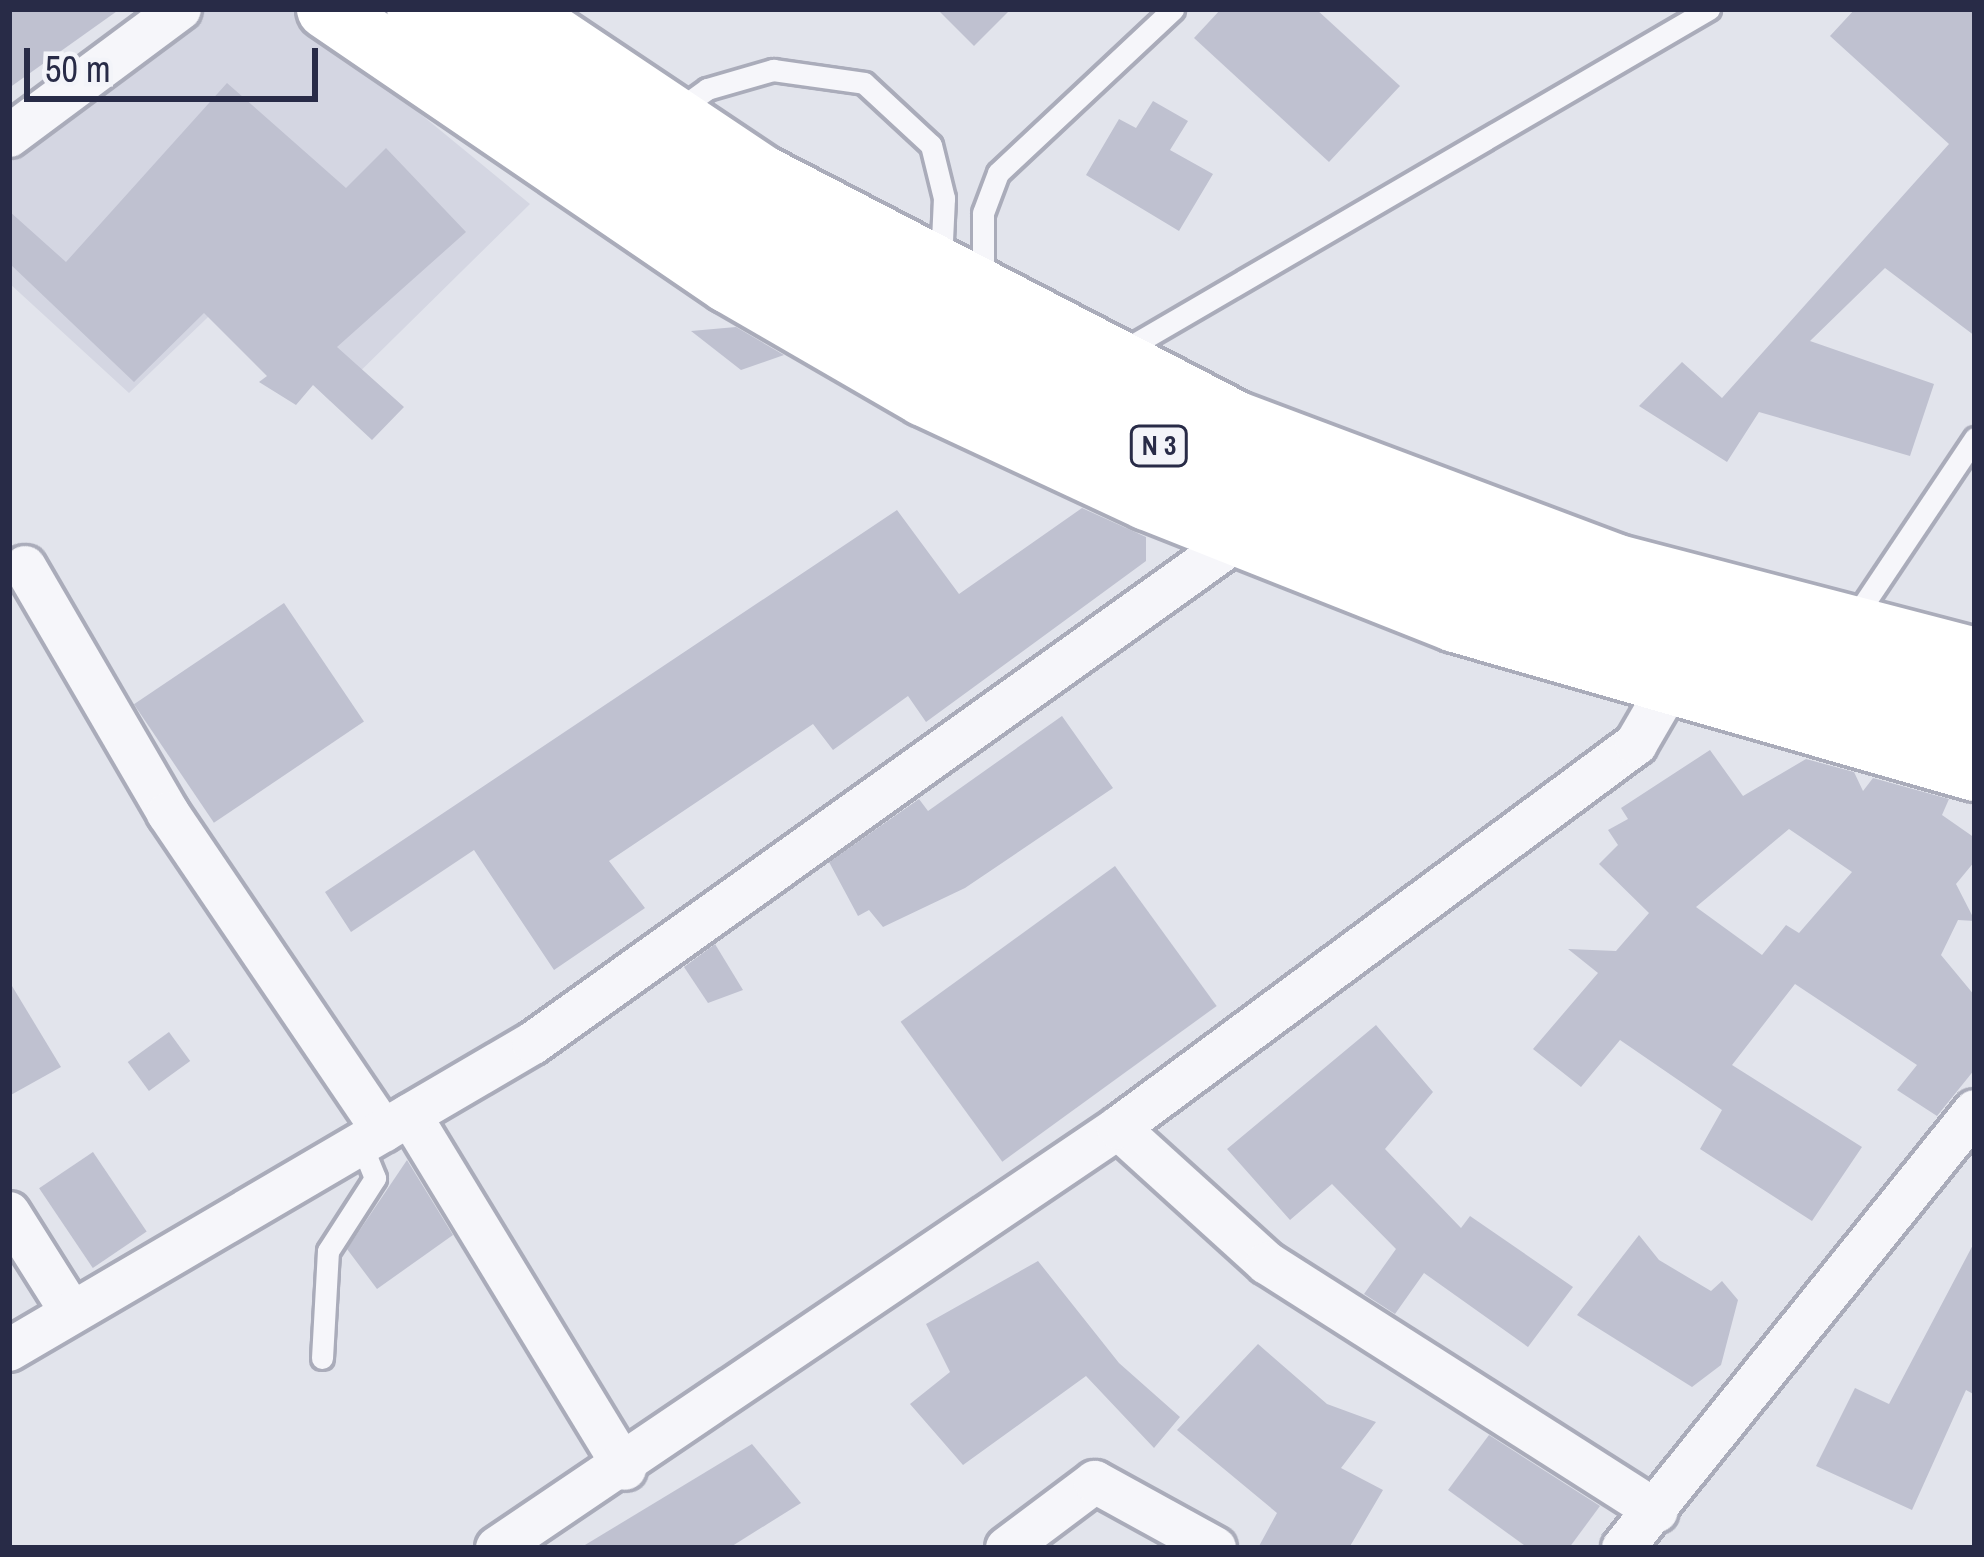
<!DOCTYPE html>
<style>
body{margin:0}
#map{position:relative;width:1984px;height:1557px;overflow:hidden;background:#e2e4ec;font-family:"Archivo Narrow",sans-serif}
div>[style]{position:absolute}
.built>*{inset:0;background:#d4d6e2}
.building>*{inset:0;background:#bfc1d0;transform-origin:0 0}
.roads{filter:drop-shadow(3px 0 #aaacba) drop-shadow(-3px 0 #aaacba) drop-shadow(0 3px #aaacba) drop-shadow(0 -3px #aaacba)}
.lane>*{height:21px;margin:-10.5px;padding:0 10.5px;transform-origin:10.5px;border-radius:10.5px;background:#f6f6fa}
.street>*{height:42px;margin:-21px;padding:0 21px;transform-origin:21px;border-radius:21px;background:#f6f6fa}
.secondary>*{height:60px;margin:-30px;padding:0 30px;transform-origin:30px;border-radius:30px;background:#fff}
.highway>*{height:66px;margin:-33px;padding:0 33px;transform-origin:33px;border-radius:33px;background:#fff}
span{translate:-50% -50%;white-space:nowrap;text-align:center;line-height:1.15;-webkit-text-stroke:9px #f3f4f9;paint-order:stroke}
.shield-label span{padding:3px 9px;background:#f3f4f9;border:3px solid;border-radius:9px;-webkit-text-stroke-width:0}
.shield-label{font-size:27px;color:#282b47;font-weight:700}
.frame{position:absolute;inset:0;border:12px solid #282b47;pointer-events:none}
.scale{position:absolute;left:24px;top:48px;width:294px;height:54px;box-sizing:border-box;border:6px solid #282b47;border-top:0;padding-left:15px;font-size:36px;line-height:42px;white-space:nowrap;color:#282b47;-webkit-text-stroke:9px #f3f4f9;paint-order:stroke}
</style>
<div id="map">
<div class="built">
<div style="clip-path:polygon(202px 9px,293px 9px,432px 98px,418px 112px,530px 204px,330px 401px,231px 295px,129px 393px,9px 283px,9px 148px)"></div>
</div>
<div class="building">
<div style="clip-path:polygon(9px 9px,120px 9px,9px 88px)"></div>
<div style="clip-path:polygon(937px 9px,1011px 9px,974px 46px)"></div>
<div style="clip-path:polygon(1221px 9px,1316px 9px,1400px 86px,1329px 162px,1194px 38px)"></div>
<div style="clip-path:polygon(1855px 9px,1975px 9px,1975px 336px,1885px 268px,1810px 341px,1934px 384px,1910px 456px,1759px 412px,1727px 462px,1639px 406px,1682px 362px,1722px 398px,1949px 144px,1830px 36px)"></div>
<div style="clip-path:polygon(227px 83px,346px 188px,386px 148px,466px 232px,337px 347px,404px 407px,372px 440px,313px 385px,296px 405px,259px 382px,267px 376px,204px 313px,134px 382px,9px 263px,9px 211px,66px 262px)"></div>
<div style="clip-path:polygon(1153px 101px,1188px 121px,1170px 150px,1213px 174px,1179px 231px,1086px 175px,1119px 119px,1136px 128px)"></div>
<div style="clip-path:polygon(736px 327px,784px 355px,741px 370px,691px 331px)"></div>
<div style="clip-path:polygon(1082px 508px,1146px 537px,1146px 561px,926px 722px,908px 696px,833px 750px,813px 724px,609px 861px,645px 908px,554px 970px,474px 850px,351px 932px,325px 892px,897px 510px,959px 594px)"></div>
<div style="left:284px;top:603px;width:143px;height:181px;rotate:56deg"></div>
<div style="clip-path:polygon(1062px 716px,1113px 788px,965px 888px,883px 927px,869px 910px,858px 916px,829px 862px,919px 799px,928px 811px)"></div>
<div style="clip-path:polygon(evenodd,1710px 750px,1743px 796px,1806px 759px,1854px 772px,1863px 791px,1873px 778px,1949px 799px,1942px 815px,1975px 838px,1975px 861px,1956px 884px,1975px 921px,1958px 920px,1941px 955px,1975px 996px,1975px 1069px,1937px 1116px,1897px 1090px,1917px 1065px,1795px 984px,1732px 1065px,1862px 1147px,1812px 1221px,1700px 1149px,1722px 1110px,1620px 1040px,1581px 1087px,1533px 1049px,1598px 973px,1568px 949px,1616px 951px,1649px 913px,1599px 864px,1618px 845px,1608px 830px,1628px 819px,1621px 808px,1710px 750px,1789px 829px,1852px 872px,1799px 933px,1786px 925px,1762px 955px,1696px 907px,1789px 829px)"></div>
<div style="left:1115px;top:866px;width:173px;height:265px;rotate:54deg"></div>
<div style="clip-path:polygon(715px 944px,743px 990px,708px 1003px,684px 967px)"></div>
<div style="clip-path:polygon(9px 981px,61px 1067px,9px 1096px)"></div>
<div style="clip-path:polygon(1376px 1025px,1433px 1092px,1385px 1149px,1461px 1228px,1470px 1216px,1573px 1287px,1528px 1347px,1424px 1273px,1395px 1314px,1364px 1294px,1396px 1249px,1332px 1184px,1290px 1220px,1227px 1149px)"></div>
<div style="left:169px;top:1032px;width:36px;height:51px;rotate:54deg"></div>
<div style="left:93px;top:1152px;width:96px;height:65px;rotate:56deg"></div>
<div style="clip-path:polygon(407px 1160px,453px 1235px,377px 1289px,347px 1249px)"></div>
<div style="clip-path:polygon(1639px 1235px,1659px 1260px,1711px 1291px,1722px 1281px,1738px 1300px,1721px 1365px,1692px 1387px,1577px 1315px)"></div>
<div style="clip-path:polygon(1975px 1241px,1975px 1395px,1966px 1390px,1912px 1510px,1816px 1466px,1855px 1388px,1889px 1404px)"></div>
<div style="clip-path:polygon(1038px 1261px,1119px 1363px,1180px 1417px,1154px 1448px,1086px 1376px,963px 1465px,910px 1404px,950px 1372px,926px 1324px)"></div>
<div style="clip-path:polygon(1258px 1344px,1327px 1404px,1376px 1422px,1341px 1468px,1383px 1490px,1349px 1548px,1258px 1548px,1277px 1513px,1177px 1430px)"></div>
<div style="clip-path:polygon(1489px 1435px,1600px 1506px,1569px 1548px,1528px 1548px,1448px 1490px)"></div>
<div style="clip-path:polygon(752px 1444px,801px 1503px,729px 1548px,580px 1548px)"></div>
</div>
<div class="roads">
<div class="lane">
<div style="left:674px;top:113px;width:41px;rotate:-36deg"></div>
<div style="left:707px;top:89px;width:69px;rotate:-16.1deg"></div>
<div style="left:773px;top:70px;width:92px;rotate:8.1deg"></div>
<div style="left:864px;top:83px;width:91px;rotate:42.8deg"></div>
<div style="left:931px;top:145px;width:55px;rotate:76.2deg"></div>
<div style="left:944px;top:198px;width:63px;rotate:92.7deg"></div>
<div style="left:983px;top:283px;width:70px;rotate:-90deg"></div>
<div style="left:983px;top:213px;width:43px;rotate:-69.4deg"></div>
<div style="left:998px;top:173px;width:240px;rotate:-43.1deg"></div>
<div style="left:1119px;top:353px;width:683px;rotate:-30.24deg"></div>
<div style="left:1853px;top:620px;width:219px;rotate:-56.2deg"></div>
<div style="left:322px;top:1358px;width:107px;rotate:-86.8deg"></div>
<div style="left:328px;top:1251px;width:87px;rotate:-57.2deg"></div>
<div style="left:375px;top:1178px;width:38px;rotate:-112deg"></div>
</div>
<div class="street">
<div style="left:9px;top:136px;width:213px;rotate:-36.6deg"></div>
<div style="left:25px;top:567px;width:285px;rotate:59.8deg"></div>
<div style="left:168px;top:813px;width:384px;rotate:55.9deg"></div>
<div style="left:410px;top:1115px;width:414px;rotate:58.7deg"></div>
<div style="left:1118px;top:1128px;width:201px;rotate:42.2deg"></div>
<div style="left:1267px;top:1263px;width:462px;rotate:32.5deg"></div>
<div style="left:9px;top:1213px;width:115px;rotate:57.8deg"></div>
<div style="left:9px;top:1350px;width:607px;rotate:-30.37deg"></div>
<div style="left:533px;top:1043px;width:870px;rotate:-35.55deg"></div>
<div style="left:497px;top:1548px;width:750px;rotate:-34.07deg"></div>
<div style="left:1118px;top:1128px;width:645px;rotate:-36.55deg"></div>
<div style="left:1636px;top:744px;width:64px;rotate:-59.8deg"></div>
<div style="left:1007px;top:1548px;width:110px;rotate:-36.9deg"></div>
<div style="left:1095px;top:1482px;width:137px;rotate:28.8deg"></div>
<div style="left:1623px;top:1548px;width:561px;rotate:-51.15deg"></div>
</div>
<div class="secondary">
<div style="left:327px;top:9px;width:486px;rotate:34.3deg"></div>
<div style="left:729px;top:283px;width:225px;rotate:30.1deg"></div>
<div style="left:924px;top:396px;width:246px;rotate:25deg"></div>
<div style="left:1147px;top:500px;width:331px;rotate:21.6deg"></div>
<div style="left:1455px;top:622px;width:541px;rotate:15.99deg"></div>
<div style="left:513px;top:9px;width:298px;rotate:33.8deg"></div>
<div style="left:761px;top:175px;width:536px;rotate:27.43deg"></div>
<div style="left:1237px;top:422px;width:403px;rotate:20.6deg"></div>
<div style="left:1614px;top:564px;width:373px;rotate:14.6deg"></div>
</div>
<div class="highway">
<div style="left:420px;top:9px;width:432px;rotate:33.9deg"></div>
<div style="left:779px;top:250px;width:386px;rotate:27.8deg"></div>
<div style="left:1121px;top:430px;width:210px;rotate:23.6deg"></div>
<div style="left:1313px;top:514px;width:393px;rotate:19.2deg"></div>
<div style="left:1684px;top:643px;width:299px;rotate:13.2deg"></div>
</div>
</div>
<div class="shield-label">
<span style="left:1159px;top:446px">N 3</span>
</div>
<div class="frame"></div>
<div class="scale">50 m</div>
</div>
